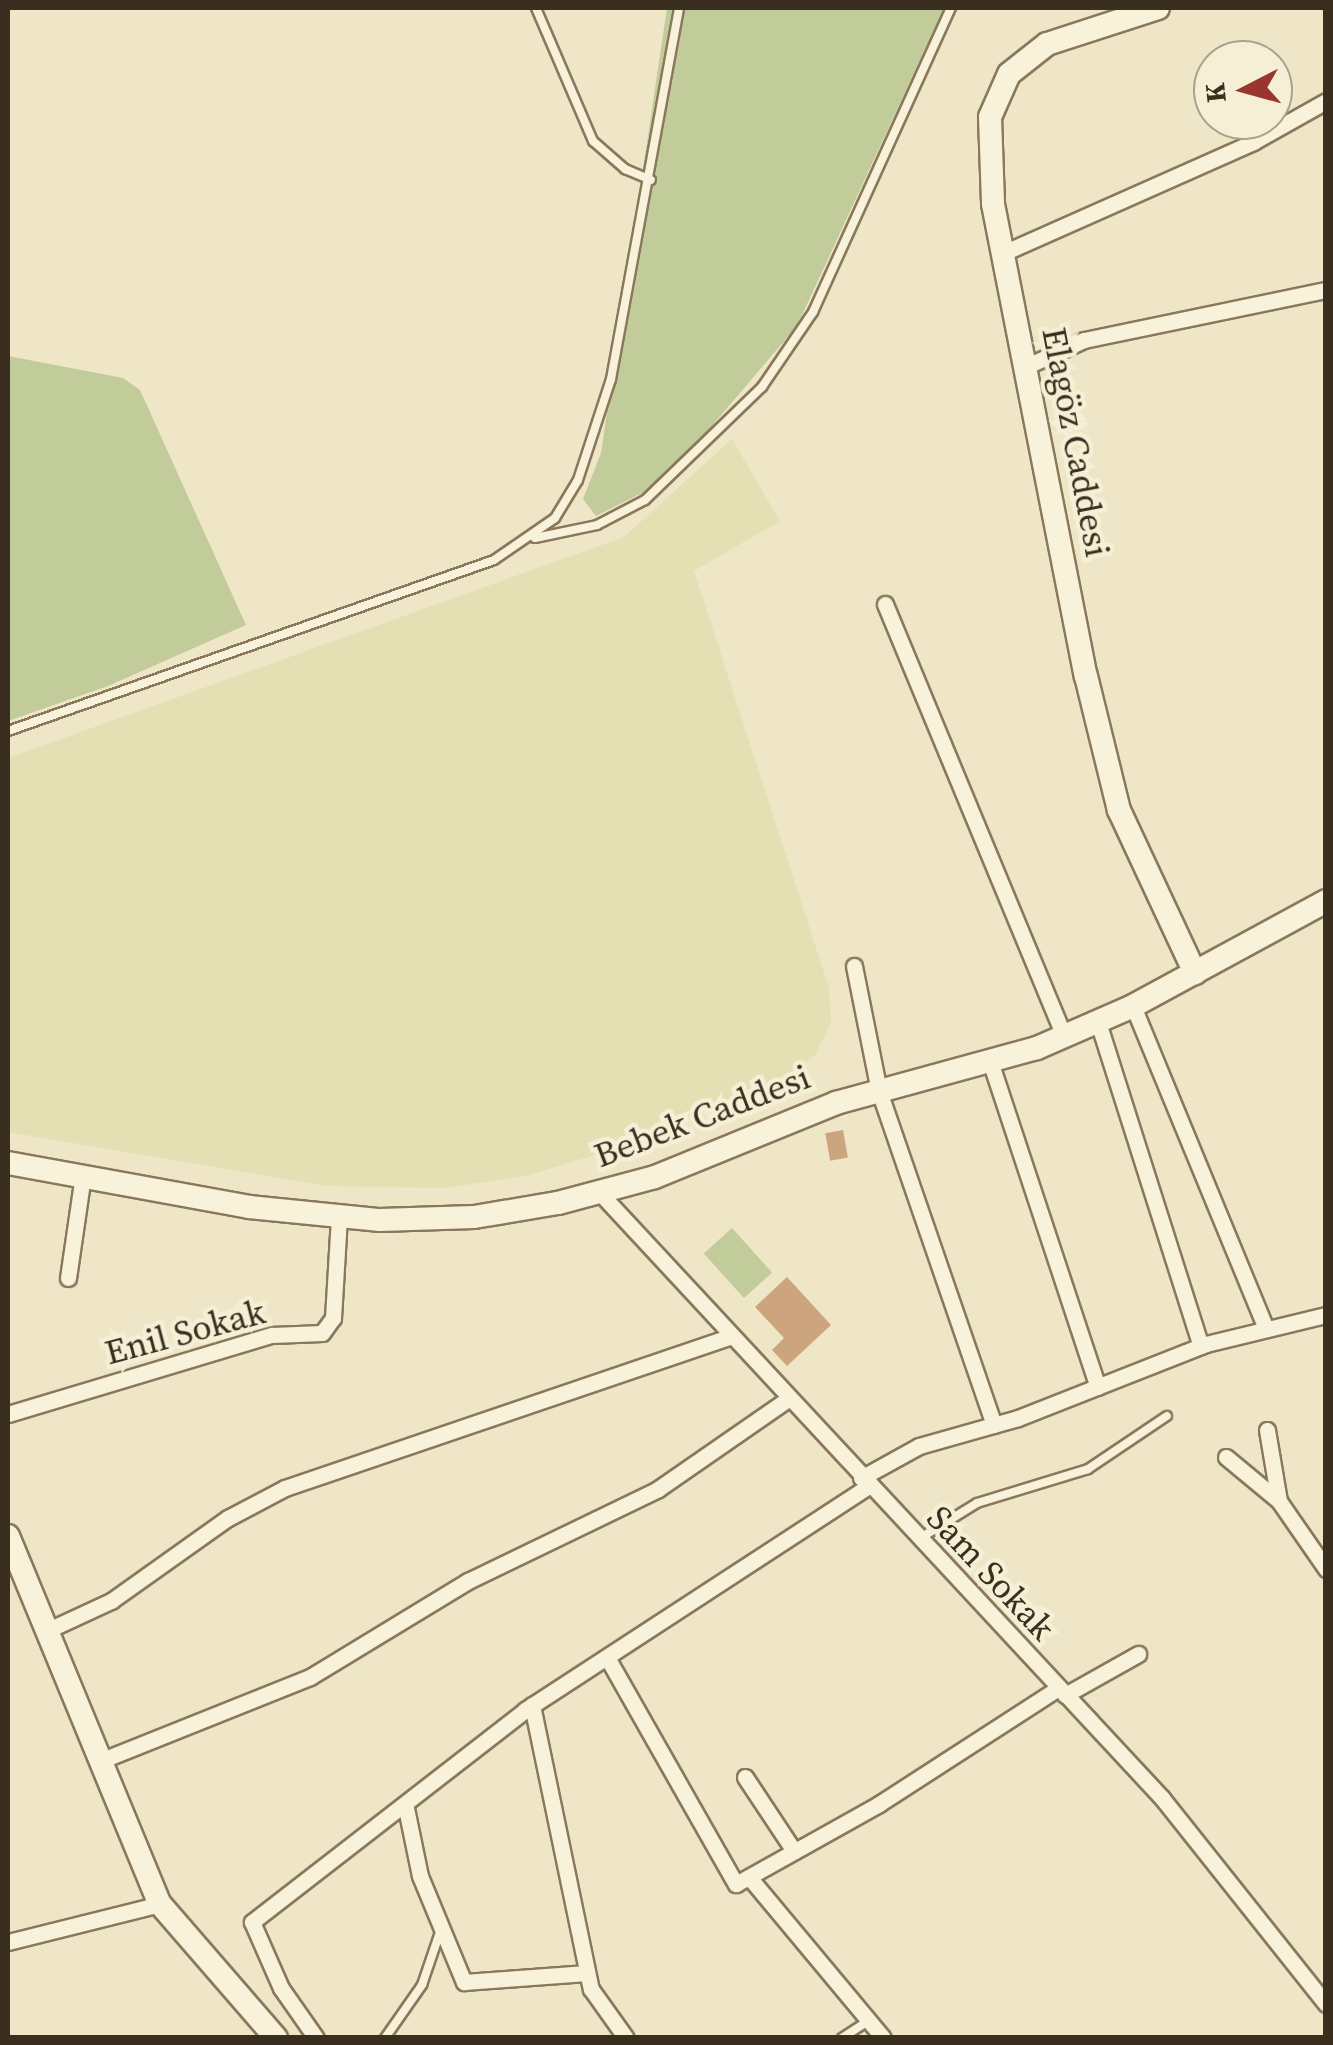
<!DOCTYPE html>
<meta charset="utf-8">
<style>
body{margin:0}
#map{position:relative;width:1333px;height:2045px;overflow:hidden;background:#eee6c6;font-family:"Source Serif 4",serif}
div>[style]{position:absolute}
.farmland>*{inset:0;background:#e4e0b4}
.green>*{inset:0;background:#c2cc9a;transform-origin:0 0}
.building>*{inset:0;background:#cca47d;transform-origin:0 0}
.roads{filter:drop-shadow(2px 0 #8a785c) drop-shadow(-2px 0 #8a785c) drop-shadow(0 2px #8a785c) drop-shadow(0 -2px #8a785c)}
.lane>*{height:8px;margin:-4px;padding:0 4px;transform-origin:4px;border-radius:4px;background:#f9f2da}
.street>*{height:15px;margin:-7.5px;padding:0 7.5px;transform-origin:7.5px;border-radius:7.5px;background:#f9f2da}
.secondary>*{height:22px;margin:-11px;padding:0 11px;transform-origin:11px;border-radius:11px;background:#f9f2da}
span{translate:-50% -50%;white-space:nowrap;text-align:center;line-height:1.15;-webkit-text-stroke:9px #f5efd6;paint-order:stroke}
.street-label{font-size:35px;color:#3a2f1f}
.frame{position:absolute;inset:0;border:10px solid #3a2f1f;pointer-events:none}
.north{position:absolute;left:1193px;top:40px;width:100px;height:100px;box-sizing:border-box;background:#f5efd6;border:2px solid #aaa28d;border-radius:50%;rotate:264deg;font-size:28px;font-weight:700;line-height:40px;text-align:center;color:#3a2f1f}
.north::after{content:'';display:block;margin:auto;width:35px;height:45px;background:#98352c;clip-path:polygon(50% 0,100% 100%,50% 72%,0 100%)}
</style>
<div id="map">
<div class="farmland">
<div style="clip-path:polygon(732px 439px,780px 521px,694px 571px,829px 988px,831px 1023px,815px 1055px,794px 1071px,611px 1150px,529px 1175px,446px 1188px,327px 1186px,8px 1132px,8px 758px,624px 537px)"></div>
</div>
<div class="green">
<div style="clip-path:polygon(667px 8px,944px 8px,797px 326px,681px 462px,646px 491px,596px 516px,583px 499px,601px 453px)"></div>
<div style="clip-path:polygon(8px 356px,123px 378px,140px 390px,246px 625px,108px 686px,8px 721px)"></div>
<div style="left:732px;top:1228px;width:60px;height:38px;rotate:48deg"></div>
</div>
<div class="building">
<div style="left:843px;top:1130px;width:28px;height:18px;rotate:80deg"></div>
<div style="clip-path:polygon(787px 1277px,831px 1325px,787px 1366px,772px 1350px,784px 1338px,755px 1307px)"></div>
</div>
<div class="roads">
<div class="lane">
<div style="left:536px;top:8px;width:145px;rotate:66.8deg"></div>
<div style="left:593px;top:141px;width:43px;rotate:41.2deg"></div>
<div style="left:625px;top:169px;width:28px;rotate:23deg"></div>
<div style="left:535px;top:538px;width:63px;rotate:-11.8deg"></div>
<div style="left:597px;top:525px;width:54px;rotate:-27.5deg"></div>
<div style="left:645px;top:500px;width:163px;rotate:-44deg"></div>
<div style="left:762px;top:387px;width:91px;rotate:-55.8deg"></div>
<div style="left:813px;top:312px;width:334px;rotate:-65.6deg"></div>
<div style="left:8px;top:731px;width:515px;rotate:-19.38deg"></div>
<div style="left:494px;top:560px;width:74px;rotate:-34.5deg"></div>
<div style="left:555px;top:518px;width:44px;rotate:-58.8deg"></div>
<div style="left:578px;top:480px;width:106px;rotate:-71.9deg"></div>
<div style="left:611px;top:379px;width:377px;rotate:-79.6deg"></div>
<div style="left:922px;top:1537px;width:65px;rotate:-31.7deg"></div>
<div style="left:977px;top:1503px;width:116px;rotate:-17deg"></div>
<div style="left:1088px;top:1469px;width:95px;rotate:-33.9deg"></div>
<div style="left:385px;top:2038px;width:65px;rotate:-55.1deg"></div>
<div style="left:422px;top:1985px;width:56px;rotate:-71.2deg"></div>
<div style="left:842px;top:2038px;width:31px;rotate:-33deg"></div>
</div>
<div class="street">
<div style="left:1003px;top:253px;width:274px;rotate:-23.9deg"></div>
<div style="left:1253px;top:142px;width:84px;rotate:-29.3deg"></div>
<div style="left:1025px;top:367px;width:65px;rotate:-24.6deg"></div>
<div style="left:1084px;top:340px;width:247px;rotate:-11.7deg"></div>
<div style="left:885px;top:604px;width:469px;rotate:67.5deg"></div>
<div style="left:854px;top:966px;width:127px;rotate:78.7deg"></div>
<div style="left:879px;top:1091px;width:353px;rotate:71deg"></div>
<div style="left:1133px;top:1006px;width:348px;rotate:67.6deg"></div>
<div style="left:1098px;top:1022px;width:340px;rotate:72.4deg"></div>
<div style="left:991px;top:1064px;width:340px;rotate:71.7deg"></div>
<div style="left:600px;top:1193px;width:826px;rotate:47.11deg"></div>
<div style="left:1162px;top:1798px;width:263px;rotate:51.5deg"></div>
<div style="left:68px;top:1278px;width:104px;rotate:-81.7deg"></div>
<div style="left:8px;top:1414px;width:276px;rotate:-16.7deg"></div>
<div style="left:272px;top:1335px;width:50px;rotate:-2.3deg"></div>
<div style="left:322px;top:1333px;width:19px;rotate:-54deg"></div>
<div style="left:333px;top:1318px;width:101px;rotate:-86.6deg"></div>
<div style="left:1267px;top:1430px;width:72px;rotate:80.4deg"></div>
<div style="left:1226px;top:1457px;width:69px;rotate:39.7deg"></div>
<div style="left:1279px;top:1501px;width:83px;rotate:55.3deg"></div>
<div style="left:861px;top:1478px;width:66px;rotate:-28.9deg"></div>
<div style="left:919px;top:1446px;width:103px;rotate:-15.8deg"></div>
<div style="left:1018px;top:1418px;width:202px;rotate:-21.5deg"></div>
<div style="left:1206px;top:1344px;width:123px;rotate:-13.6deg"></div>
<div style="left:46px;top:1631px;width:72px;rotate:-24.8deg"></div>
<div style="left:111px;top:1601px;width:143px;rotate:-35.4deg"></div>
<div style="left:228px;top:1518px;width:64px;rotate:-27.8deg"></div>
<div style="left:285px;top:1488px;width:471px;rotate:-18.8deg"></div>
<div style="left:608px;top:1659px;width:259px;rotate:60.4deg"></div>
<div style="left:736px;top:1884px;width:164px;rotate:-29.2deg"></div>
<div style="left:879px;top:1804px;width:213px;rotate:-32.9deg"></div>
<div style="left:1065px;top:1695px;width:84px;rotate:-29.3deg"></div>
<div style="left:532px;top:1705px;width:290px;rotate:78.3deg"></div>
<div style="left:591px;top:1989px;width:60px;rotate:54.5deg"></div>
<div style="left:100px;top:1761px;width:226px;rotate:-21.8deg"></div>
<div style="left:310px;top:1677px;width:185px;rotate:-31.3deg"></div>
<div style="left:468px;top:1581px;width:211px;rotate:-25.8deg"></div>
<div style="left:658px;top:1489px;width:158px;rotate:-34.7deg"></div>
<div style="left:745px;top:1777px;width:89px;rotate:56.5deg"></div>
<div style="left:406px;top:1808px;width:69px;rotate:78.4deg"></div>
<div style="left:420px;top:1876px;width:115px;rotate:67.5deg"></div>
<div style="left:464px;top:1982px;width:123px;rotate:-4.2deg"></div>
<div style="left:749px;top:1877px;width:209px;rotate:50.2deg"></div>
<div style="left:8px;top:1942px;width:157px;rotate:-14deg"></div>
<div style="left:316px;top:2038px;width:61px;rotate:-125deg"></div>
<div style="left:281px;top:1988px;width:72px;rotate:-113.7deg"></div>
<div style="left:252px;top:1922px;width:346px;rotate:-37.8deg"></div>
<div style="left:525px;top:1710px;width:410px;rotate:-33.1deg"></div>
</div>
<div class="secondary">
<div style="left:1158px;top:8px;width:117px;rotate:162deg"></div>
<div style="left:1047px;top:44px;width:48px;rotate:141.7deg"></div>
<div style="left:1009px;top:74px;width:47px;rotate:113.8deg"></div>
<div style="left:990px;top:117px;width:87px;rotate:88deg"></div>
<div style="left:993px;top:204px;width:481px;rotate:78.9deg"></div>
<div style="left:1086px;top:676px;width:138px;rotate:76.2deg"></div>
<div style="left:1119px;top:810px;width:180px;rotate:65deg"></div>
<div style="left:8px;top:1163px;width:245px;rotate:10.3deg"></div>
<div style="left:249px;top:1207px;width:132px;rotate:5.7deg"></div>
<div style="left:380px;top:1220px;width:94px;rotate:-1.8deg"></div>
<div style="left:474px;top:1217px;width:85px;rotate:-9.5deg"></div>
<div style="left:558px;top:1203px;width:100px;rotate:-15deg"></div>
<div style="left:655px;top:1177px;width:196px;rotate:-22.2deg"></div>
<div style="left:836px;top:1103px;width:208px;rotate:-15.3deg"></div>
<div style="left:1037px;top:1048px;width:105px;rotate:-23.6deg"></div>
<div style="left:1133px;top:1006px;width:220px;rotate:-28.5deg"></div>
<div style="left:8px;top:1536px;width:398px;rotate:67.6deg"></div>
<div style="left:160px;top:1904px;width:177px;rotate:49.1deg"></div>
</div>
</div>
<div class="street-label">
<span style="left:1076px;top:442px;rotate:79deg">Elagöz Caddesi</span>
<span style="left:702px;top:1116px;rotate:-21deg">Bebek Caddesi</span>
<span style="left:185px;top:1332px;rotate:-15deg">Enil Sokak</span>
<span style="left:991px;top:1573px;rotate:47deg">Sam Sokak</span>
</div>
<div class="frame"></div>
<div class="north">K</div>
</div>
